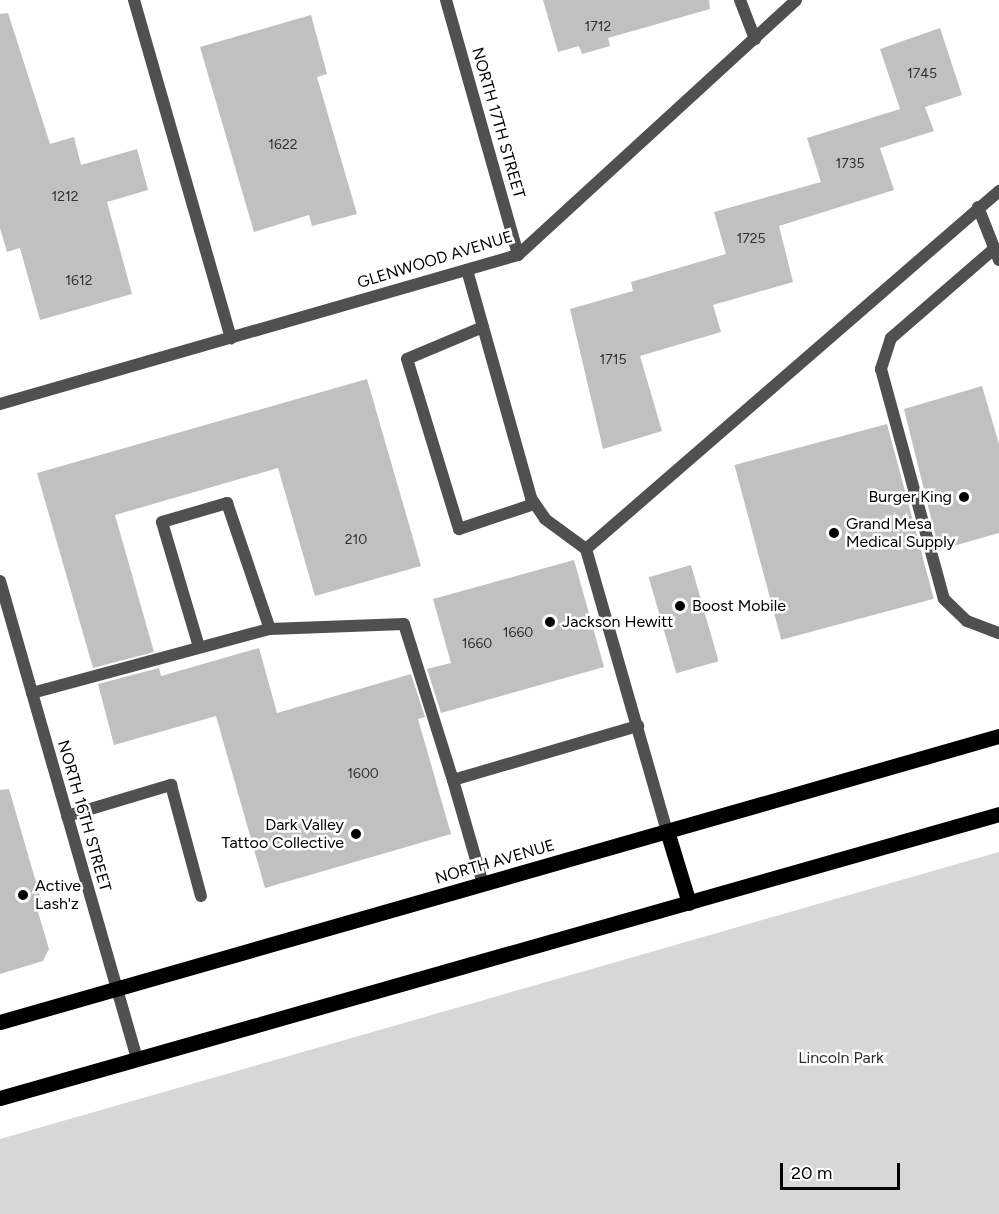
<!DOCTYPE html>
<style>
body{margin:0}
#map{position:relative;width:999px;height:1214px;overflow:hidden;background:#fff;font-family:Figtree,sans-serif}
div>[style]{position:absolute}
.green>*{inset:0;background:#d7d7d7}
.building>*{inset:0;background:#c0c0c0;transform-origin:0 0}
.service>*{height:12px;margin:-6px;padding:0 6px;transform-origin:6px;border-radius:6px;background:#505050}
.minor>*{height:12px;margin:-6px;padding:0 6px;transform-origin:6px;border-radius:6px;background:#505050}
.primary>*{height:15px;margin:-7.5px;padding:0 7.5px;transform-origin:7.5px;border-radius:7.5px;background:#000}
.dots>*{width:16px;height:16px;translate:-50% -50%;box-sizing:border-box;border:3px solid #fff;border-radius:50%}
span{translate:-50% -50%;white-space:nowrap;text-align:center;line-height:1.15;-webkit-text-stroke:5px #fff;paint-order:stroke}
.number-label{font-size:14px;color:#303030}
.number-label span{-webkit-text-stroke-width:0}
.street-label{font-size:16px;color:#000}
.poi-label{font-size:16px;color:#000}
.right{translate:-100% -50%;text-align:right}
.left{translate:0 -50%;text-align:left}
.park-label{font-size:16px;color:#2e2e2e}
.scale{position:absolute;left:780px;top:1163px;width:120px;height:27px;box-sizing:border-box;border:3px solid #000;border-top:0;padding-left:8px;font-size:18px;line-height:21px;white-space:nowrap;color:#000;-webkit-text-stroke:4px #fff;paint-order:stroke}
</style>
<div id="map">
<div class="green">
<div style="clip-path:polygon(999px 852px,999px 1214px,0 1214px,0 1139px)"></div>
</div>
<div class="building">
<div style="clip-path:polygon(543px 0,709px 0,710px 9px,608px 38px,610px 46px,582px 54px,579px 46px,558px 52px)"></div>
<div style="clip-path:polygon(8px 13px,50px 144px,74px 137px,81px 165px,137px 149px,148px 190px,107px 202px,132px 294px,40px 320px,20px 248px,7px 252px,0 228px,0 14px)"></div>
<div style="clip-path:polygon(311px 15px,327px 74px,317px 77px,357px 214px,312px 226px,309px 215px,254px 232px,200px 47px)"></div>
<div style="clip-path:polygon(940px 28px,962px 95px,925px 107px,934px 131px,880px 148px,894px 190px,779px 226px,793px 282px,713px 305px,721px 332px,640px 356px,662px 431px,603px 449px,570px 309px,633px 291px,631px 282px,726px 254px,714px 212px,821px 182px,807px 138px,900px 109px,880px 49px)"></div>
<div style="clip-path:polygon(367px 379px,421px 566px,315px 596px,278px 468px,115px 515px,154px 652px,93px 668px,37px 473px)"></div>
<div style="clip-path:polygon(982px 386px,999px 444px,999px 533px,939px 550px,904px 409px)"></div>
<div style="left:887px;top:424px;width:181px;height:158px;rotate:75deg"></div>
<div style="clip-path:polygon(574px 560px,604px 667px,441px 713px,427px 669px,451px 663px,433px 599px)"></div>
<div style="left:691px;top:565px;width:100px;height:44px;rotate:74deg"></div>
<div style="clip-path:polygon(259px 648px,277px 713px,411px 674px,425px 717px,418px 719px,451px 834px,265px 888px,216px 716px,114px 745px,98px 684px,159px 668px,161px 676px)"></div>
<div style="clip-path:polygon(9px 789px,42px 903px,36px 905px,49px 949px,43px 961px,0 974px,0 790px)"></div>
</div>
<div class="service">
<div style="left:134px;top:0;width:352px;rotate:74deg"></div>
<div style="left:740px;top:0;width:42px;rotate:69deg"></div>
<div style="left:978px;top:207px;width:57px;rotate:68.4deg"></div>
<div style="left:995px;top:248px;width:138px;rotate:139.1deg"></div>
<div style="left:891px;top:338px;width:33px;rotate:108deg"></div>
<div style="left:881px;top:369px;width:238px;rotate:74.7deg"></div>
<div style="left:944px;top:599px;width:32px;rotate:44deg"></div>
<div style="left:967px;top:621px;width:34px;rotate:21deg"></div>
<div style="left:467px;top:270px;width:237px;rotate:74.3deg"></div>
<div style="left:531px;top:498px;width:25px;rotate:56deg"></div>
<div style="left:545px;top:519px;width:51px;rotate:36.2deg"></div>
<div style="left:586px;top:549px;width:293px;rotate:74deg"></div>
<div style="left:483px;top:327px;width:82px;rotate:157.2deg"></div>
<div style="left:407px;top:359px;width:178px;rotate:73deg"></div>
<div style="left:459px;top:529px;width:79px;rotate:-18.4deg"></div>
<div style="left:586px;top:549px;width:547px;rotate:-40.92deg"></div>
<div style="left:199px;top:647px;width:130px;rotate:-106.5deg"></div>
<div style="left:162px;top:522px;width:68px;rotate:-16.3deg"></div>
<div style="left:227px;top:503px;width:133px;rotate:71.2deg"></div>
<div style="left:32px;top:693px;width:246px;rotate:-15.1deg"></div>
<div style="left:270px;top:629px;width:134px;rotate:-2.1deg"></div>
<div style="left:404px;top:624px;width:164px;rotate:72.6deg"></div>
<div style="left:67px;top:816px;width:109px;rotate:-16.6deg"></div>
<div style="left:171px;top:785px;width:115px;rotate:74.9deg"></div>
<div style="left:483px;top:884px;width:108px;rotate:-106.1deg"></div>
<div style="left:453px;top:780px;width:193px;rotate:-16.3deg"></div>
</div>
<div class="minor">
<div style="left:446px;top:0;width:265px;rotate:74.2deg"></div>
<div style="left:0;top:404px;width:539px;rotate:-16.05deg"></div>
<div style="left:518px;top:255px;width:377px;rotate:-42.5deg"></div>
<div style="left:0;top:581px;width:498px;rotate:74deg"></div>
</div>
<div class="primary">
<div style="left:667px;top:831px;width:75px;rotate:73deg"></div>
<div style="left:0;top:1022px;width:1039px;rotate:-15.98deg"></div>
<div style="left:0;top:1098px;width:1039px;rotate:-15.87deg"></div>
</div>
<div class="dots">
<div style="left:964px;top:497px;background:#000"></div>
<div style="left:834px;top:533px;background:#000"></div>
<div style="left:680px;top:606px;background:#000"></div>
<div style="left:550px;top:622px;background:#000"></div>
<div style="left:356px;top:834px;background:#000"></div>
<div style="left:23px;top:895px;background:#000"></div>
</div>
<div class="number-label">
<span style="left:598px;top:27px">1712</span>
<span style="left:922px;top:74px">1745</span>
<span style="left:283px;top:145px">1622</span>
<span style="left:850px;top:164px">1735</span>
<span style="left:65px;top:197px">1212</span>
<span style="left:751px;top:239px">1725</span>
<span style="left:79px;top:281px">1612</span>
<span style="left:613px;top:360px">1715</span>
<span style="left:356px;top:540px">210</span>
<span style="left:518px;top:633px">1660</span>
<span style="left:477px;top:644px">1660</span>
<span style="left:363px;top:774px">1600</span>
</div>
<div class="street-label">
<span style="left:498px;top:123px;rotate:74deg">NORTH 17TH STREET</span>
<span style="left:435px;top:260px;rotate:-17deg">GLENWOOD AVENUE</span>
<span style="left:84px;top:816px;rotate:74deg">NORTH 16TH STREET</span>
<span style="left:495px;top:862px;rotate:-16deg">NORTH AVENUE</span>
</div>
<div class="poi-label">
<span class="right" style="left:952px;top:497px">Burger King</span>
<span class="left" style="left:846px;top:533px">Grand Mesa<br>Medical Supply</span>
<span class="left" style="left:692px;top:606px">Boost Mobile</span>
<span class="left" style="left:562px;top:622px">Jackson Hewitt</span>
<span class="right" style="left:344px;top:834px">Dark Valley<br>Tattoo Collective</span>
<span class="left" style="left:35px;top:895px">Active<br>Lash'z</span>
</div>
<div class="park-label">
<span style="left:841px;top:1058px">Lincoln Park</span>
</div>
<div class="scale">20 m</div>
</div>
